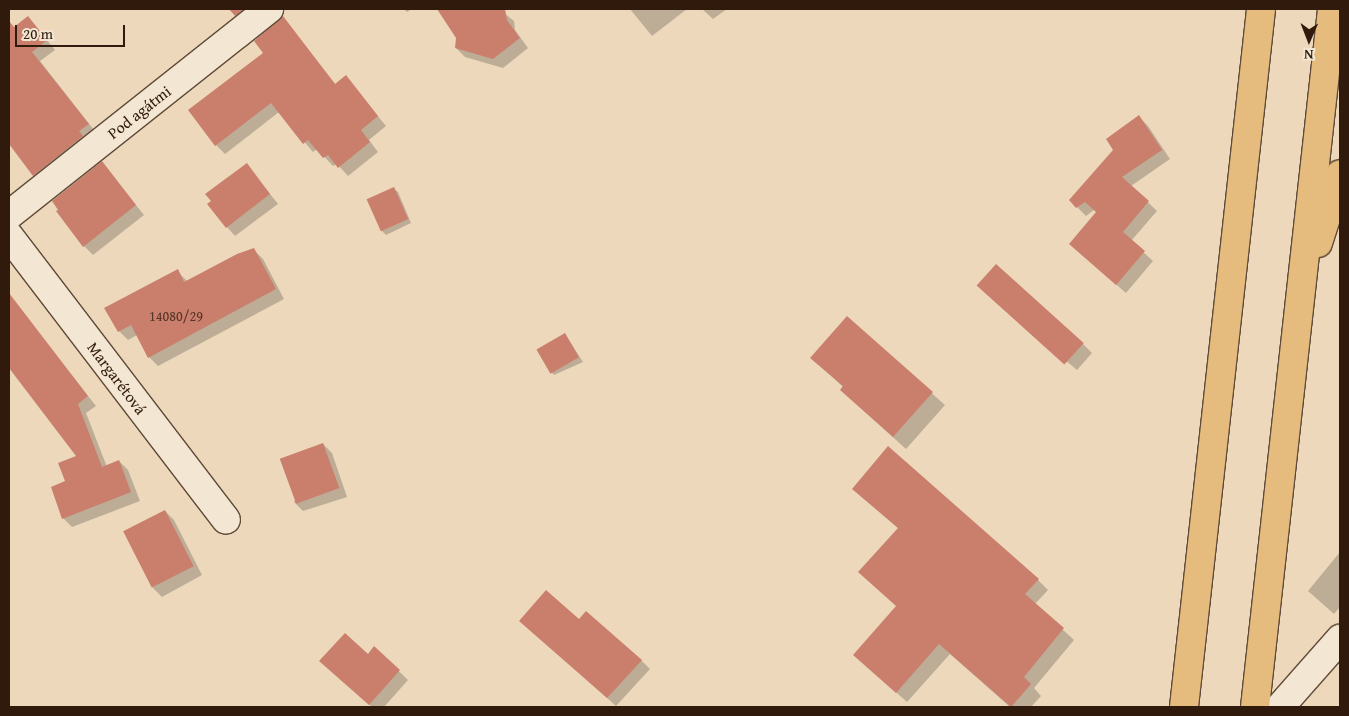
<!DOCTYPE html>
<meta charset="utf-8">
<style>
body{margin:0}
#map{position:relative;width:1349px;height:716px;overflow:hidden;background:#edd8bc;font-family:"Gentium Book Plus",serif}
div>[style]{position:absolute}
.shadow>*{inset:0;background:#0003}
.building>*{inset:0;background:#ca7f6c;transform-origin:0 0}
.roads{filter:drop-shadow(1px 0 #5f4a38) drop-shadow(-1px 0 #5f4a38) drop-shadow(0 1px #5f4a38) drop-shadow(0 -1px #5f4a38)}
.street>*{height:28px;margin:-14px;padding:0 14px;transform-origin:14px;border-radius:14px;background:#f3e6d3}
.highway>*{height:28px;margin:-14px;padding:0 14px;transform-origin:14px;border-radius:14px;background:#e6bc7e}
span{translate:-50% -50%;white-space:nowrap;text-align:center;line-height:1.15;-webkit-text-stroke:4px #f3e6d3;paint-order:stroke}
.number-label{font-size:14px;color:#563324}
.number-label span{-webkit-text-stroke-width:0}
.street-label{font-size:16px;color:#301a0c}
.frame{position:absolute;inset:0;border:10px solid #301a0c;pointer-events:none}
.north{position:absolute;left:1284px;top:15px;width:50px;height:50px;-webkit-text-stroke:4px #f3e6d3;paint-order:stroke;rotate:181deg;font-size:14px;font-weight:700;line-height:20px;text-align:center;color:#301a0c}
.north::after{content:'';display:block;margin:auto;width:18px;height:22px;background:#301a0c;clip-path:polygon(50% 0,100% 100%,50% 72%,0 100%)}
.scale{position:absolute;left:15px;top:25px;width:110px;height:22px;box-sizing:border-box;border:2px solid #301a0c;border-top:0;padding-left:6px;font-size:15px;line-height:18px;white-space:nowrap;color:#301a0c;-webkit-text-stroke:4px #f3e6d3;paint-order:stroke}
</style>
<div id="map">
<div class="shadow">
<div style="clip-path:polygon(230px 9px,266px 9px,245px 24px)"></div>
<div style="clip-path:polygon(404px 9px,412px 9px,407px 12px)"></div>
<div style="clip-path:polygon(438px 9px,499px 9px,514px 21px,515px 30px,528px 48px,503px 68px,465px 57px,456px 48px,458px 37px)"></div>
<div style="clip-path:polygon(630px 9px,687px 9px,652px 36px)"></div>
<div style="clip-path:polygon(702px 9px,727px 9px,713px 19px)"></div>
<div style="clip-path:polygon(28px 17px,55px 50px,40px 61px,97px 134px,43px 184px,9px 143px,9px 26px,12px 30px)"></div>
<div style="clip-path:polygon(283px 18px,336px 85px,346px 77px,386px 126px,369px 140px,378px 152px,348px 176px,337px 164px,333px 166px,317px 149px,313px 152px,279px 112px,225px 154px,216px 145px)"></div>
<div style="clip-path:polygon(1139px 117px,1148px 126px,1170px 159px,1131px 186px,1157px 211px,1131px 241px,1153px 261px,1126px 293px,1080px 253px,1097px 212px,1094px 210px,1086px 216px,1077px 207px)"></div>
<div style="clip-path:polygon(102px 163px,144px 215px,93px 255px,84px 246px)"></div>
<div style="clip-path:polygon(247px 165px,278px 204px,235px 236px,227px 227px)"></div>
<div style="clip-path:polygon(393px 188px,398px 192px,411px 223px,386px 235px,381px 230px)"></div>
<div style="clip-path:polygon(254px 250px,263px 259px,284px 299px,158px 366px,149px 357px,137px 335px,128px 340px,119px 331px,177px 271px,187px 281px)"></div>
<div style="clip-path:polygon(988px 295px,1083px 344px,1092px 353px,1077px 370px)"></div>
<div style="clip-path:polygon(21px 311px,96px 406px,86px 413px,107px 467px,119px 461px,128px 470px,140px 501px,72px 527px,63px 518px,67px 482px,78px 457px,9px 365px,9px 320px)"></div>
<div style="clip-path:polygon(847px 318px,945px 405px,906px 449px,854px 402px,843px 387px,812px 358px)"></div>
<div style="clip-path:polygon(565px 334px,583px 362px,554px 375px,550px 371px)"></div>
<div style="clip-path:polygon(323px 444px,332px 453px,347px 497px,303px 511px,294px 502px)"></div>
<div style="clip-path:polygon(865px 499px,1038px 580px,1048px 590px,1035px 604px,1074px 640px,1034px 688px,1041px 696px,1031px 707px,1010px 707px,950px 654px,907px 702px,854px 655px,897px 606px,899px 529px)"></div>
<div style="clip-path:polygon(165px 511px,174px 520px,202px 575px,162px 597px,153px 588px,125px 532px)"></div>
<div style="clip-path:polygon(1340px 552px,1340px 607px,1334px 614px,1308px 591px)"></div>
<div style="clip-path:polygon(579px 621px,641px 660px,650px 669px,616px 706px,530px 629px)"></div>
<div style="clip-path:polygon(374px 647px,408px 680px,384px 707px,372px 707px,330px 670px,368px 656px)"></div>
</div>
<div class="building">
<div style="clip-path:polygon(229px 9px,244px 9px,235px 16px)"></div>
<div style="clip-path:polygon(437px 9px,505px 9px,507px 20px,520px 38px,493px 59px,455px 48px,456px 38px)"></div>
<div style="clip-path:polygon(28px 16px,47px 40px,32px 52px,89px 124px,79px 131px,83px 136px,33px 176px,9px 144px,9px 21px,14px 27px)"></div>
<div style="clip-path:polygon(283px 16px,335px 84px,346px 75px,378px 116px,361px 130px,370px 142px,338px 168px,328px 155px,323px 158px,308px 140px,303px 144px,271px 103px,215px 146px,188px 110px,263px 53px,254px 41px)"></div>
<div style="clip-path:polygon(1139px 115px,1162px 150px,1122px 177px,1149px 201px,1123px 232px,1145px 251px,1116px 285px,1069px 244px,1096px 212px,1085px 202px,1076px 208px,1069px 200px,1113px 150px,1106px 139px)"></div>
<div style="clip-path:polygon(102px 161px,136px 205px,83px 247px,56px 211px,58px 210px,52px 201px)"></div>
<div style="clip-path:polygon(247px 163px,270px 194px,226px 228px,207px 204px,211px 201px,205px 194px)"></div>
<div style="left:394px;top:187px;width:35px;height:30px;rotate:66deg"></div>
<div style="clip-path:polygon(254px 248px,276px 289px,148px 358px,131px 325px,118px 332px,104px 308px,178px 269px,184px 282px,237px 254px)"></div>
<div style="left:996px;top:264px;width:118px;height:29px;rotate:42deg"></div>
<div style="clip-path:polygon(9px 293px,88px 396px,78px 404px,102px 467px,119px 460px,131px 492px,62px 519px,51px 487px,65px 481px,58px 463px,76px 456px,9px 368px)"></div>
<div style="clip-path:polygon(847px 316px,933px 392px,893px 437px,840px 390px,843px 386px,810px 358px)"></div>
<div style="left:565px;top:333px;width:28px;height:33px;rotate:60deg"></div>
<div style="left:323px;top:443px;width:48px;height:46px;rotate:70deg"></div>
<div style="clip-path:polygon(888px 446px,1039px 579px,1025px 594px,1064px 628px,1024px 677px,1031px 684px,1011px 707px,939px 644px,896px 693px,853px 655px,896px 606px,858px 572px,898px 528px,852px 489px)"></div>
<div style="left:165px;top:510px;width:63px;height:47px;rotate:63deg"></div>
<div style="clip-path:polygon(546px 590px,579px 619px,586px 611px,642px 660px,607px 698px,519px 621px)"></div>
<div style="clip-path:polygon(345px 633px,368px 654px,374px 646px,400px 670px,369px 705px,319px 661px)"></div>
</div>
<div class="roads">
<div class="street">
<div style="left:9px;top:215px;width:332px;rotate:-38.4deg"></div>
<div style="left:9px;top:236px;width:357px;rotate:52.6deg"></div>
<div style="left:1280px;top:707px;width:91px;rotate:-48.6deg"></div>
</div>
<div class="highway">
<div style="left:1318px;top:243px;width:72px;rotate:-72.3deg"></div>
<div style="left:1184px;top:707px;width:702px;rotate:-83.7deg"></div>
<div style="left:1255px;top:707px;width:702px;rotate:-83.7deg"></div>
</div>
</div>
<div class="number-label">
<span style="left:176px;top:316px">14080/29</span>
</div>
<div class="street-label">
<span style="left:139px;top:112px;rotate:-38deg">Pod agátmi</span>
<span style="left:117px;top:378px;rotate:53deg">Margarétová</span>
</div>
<div class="frame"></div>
<div class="north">N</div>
<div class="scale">20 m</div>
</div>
